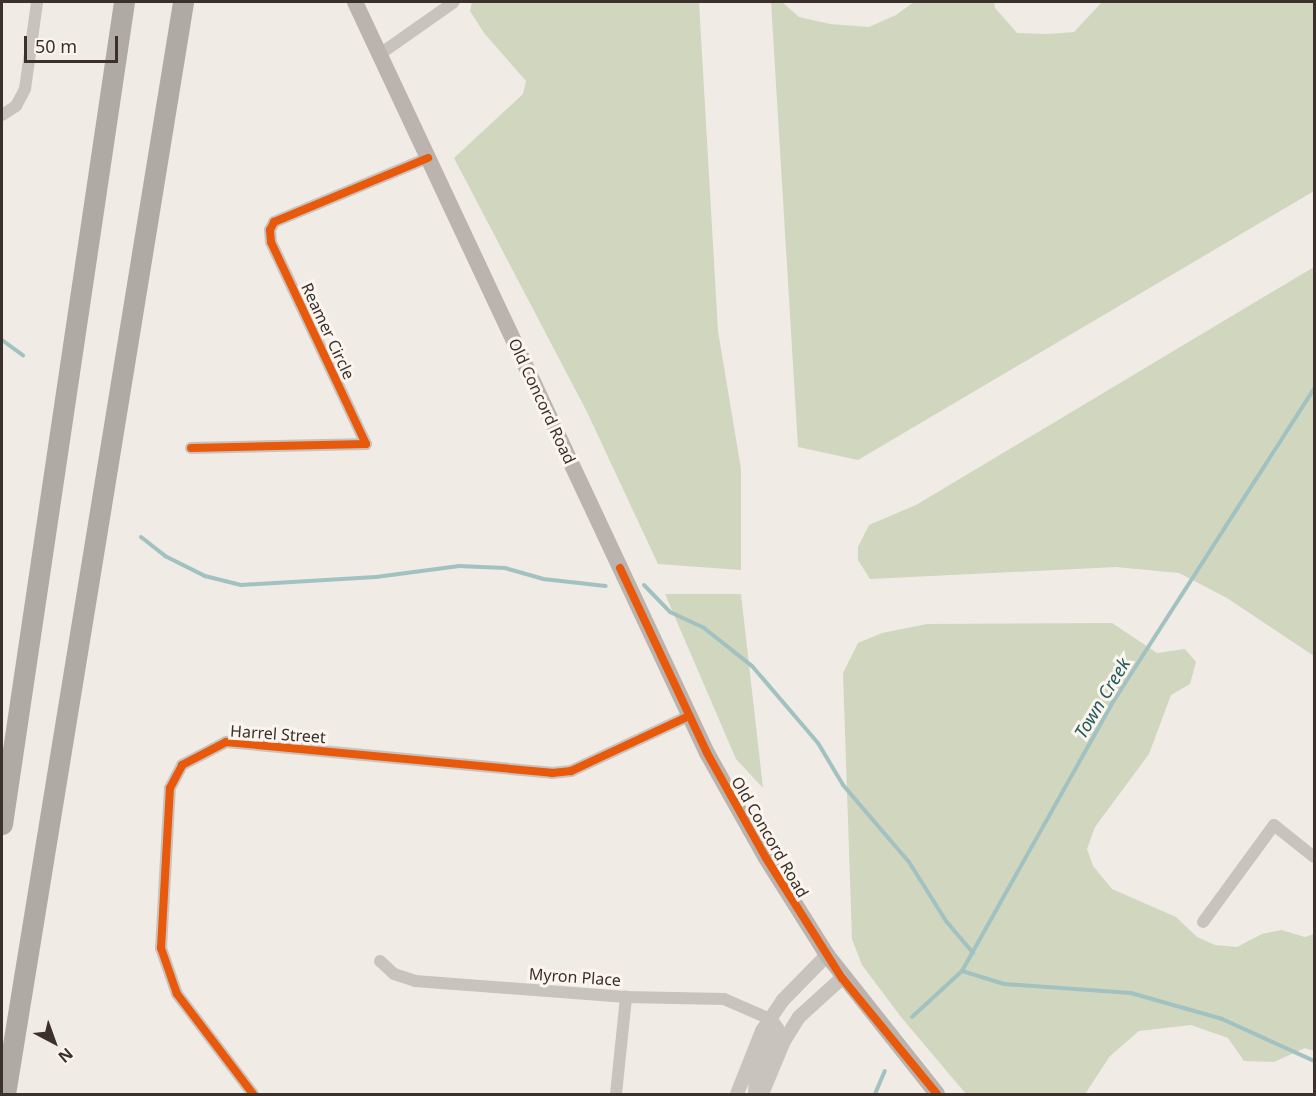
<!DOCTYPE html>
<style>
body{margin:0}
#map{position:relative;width:1316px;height:1096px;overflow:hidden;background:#f0ebe5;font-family:"Noto Sans",sans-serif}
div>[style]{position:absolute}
.green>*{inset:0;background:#d1d6bf}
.stream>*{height:4px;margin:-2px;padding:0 2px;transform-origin:2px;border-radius:2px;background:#a1c2c1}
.minor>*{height:12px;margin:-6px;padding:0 6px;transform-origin:6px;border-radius:6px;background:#c9c3be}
.tertiary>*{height:14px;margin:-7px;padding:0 7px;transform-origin:7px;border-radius:7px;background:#c9c3be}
.secondary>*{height:16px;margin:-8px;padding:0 8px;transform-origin:8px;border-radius:8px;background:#bab3ae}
.motorway>*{height:21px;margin:-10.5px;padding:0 10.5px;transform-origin:10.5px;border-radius:10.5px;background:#afaaa4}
.cycleway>*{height:8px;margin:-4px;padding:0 4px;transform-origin:4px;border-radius:4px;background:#e8590c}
span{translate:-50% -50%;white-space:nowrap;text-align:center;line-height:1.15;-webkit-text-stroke:6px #fbf5ee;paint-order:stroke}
.street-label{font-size:16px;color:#3b302b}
.water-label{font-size:18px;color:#1f5a5e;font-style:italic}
.frame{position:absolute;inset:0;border:3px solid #3b302b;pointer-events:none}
.north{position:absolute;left:24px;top:1012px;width:60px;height:60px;-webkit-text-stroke:4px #fbf5ee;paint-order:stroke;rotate:139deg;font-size:16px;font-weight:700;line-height:24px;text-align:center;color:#3b302b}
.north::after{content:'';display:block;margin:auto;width:21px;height:27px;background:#3b302b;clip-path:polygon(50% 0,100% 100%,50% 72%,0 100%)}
.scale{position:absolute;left:24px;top:36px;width:94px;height:27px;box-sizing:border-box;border:3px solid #3b302b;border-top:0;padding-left:8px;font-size:18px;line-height:21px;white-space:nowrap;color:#3b302b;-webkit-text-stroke:4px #fbf5ee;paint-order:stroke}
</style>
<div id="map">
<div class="green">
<div style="clip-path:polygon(472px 2px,699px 2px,718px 331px,741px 469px,741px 570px,658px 564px,587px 412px,454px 158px,523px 94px,526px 81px,484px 33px,470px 11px)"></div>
<div style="clip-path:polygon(771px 2px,782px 2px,799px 17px,830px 24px,869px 27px,896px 15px,914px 2px,994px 2px,995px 8px,1017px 33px,1048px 34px,1074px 32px,1102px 2px,1314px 2px,1314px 191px,858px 460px,798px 447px)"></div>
<div style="clip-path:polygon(1314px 267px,1314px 656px,1227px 598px,1179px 573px,1116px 567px,870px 579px,858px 560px,858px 547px,869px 525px,916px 505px)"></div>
<div style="clip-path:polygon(665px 594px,741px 594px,763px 788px,736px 759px)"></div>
<div style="clip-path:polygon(1112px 623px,1157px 653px,1185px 649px,1196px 662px,1190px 684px,1171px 695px,1149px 754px,1095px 827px,1087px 849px,1093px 866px,1112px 889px,1176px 917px,1197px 937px,1215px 945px,1237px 947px,1262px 934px,1281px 930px,1305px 937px,1314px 934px,1314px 1051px,1305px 1048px,1274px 1062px,1244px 1061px,1228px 1038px,1191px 1025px,1139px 1031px,1110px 1056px,1085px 1094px,966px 1094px,901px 1017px,862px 965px,852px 939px,843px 673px,858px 643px,882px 633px,927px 624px)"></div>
</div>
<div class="stream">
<div style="left:2px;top:340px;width:26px;rotate:36deg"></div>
<div style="left:141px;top:537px;width:31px;rotate:38deg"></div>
<div style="left:165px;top:556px;width:45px;rotate:26.6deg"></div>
<div style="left:205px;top:576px;width:37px;rotate:14deg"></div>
<div style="left:241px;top:585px;width:135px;rotate:-3.4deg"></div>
<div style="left:376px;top:577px;width:84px;rotate:-7.5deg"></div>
<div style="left:459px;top:566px;width:46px;rotate:2.5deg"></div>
<div style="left:505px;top:568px;width:40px;rotate:16deg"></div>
<div style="left:543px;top:579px;width:63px;rotate:6.3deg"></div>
<div style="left:644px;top:585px;width:37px;rotate:46deg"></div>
<div style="left:670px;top:612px;width:38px;rotate:25deg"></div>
<div style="left:704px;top:628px;width:61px;rotate:38.4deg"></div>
<div style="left:752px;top:666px;width:101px;rotate:49.4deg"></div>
<div style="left:818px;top:743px;width:49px;rotate:59.2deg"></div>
<div style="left:843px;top:785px;width:101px;rotate:49.4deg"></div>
<div style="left:909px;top:862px;width:70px;rotate:57.9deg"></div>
<div style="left:946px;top:921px;width:42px;rotate:49.8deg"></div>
<div style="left:962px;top:971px;width:44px;rotate:17.2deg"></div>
<div style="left:1004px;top:984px;width:127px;rotate:4.1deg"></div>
<div style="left:1131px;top:993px;width:95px;rotate:15.9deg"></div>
<div style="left:1222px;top:1019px;width:101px;rotate:24.5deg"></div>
<div style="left:912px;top:1017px;width:68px;rotate:-42.6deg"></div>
<div style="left:962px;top:971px;width:305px;rotate:-60.7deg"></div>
<div style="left:1111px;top:705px;width:376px;rotate:-57.3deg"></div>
<div style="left:875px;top:1094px;width:25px;rotate:-67deg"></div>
</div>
<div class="minor">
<div style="left:380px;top:54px;width:90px;rotate:-35.1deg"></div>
<div style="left:2px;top:115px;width:17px;rotate:-33deg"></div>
<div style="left:16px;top:106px;width:19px;rotate:-62deg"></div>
<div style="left:25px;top:89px;width:88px;rotate:-82.1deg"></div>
<div style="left:191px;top:448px;width:175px;rotate:-1.3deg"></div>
<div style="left:366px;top:444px;width:223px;rotate:-115.2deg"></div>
<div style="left:271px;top:242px;width:12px;rotate:-95deg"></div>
<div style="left:270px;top:230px;width:9px;rotate:-63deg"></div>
<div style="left:274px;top:222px;width:167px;rotate:-22.6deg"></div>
<div style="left:1203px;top:922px;width:120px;rotate:-53.8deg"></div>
<div style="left:1274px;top:825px;width:51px;rotate:38.7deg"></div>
<div style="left:380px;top:961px;width:19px;rotate:43deg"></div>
<div style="left:394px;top:974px;width:22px;rotate:18deg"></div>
<div style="left:415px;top:981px;width:212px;rotate:4.3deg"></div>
<div style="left:626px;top:997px;width:98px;rotate:1.2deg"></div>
<div style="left:724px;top:999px;width:50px;rotate:23.5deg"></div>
<div style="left:253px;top:1094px;width:126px;rotate:-127.2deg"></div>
<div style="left:177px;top:994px;width:49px;rotate:-109.2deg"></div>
<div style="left:161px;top:948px;width:160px;rotate:-86.8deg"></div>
<div style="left:170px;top:788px;width:26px;rotate:-62deg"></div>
<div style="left:182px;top:765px;width:50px;rotate:-27.6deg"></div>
<div style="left:226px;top:742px;width:327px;rotate:5.4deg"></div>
<div style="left:552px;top:773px;width:19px;rotate:-6deg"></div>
<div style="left:571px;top:771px;width:130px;rotate:-25deg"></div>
<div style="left:616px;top:1094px;width:98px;rotate:-84.1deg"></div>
</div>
<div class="tertiary">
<div style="left:737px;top:1094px;width:68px;rotate:-68.4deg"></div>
<div style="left:762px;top:1031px;width:37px;rotate:-56deg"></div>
<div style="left:783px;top:1000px;width:63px;rotate:-45.6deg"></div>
<div style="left:755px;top:1094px;width:19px;rotate:-87deg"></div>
<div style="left:756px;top:1075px;width:51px;rotate:-65.9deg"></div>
<div style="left:777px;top:1028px;width:11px;rotate:-128deg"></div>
<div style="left:762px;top:1094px;width:57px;rotate:-67.5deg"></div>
<div style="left:784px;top:1041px;width:28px;rotate:-58deg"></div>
<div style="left:799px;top:1017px;width:58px;rotate:-42.2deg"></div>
</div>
<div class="secondary">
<div style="left:355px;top:2px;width:829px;rotate:64.89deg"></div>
<div style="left:707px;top:753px;width:120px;rotate:60.7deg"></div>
<div style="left:766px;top:858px;width:115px;rotate:57.8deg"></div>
<div style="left:827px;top:955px;width:177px;rotate:51.6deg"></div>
</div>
<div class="motorway">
<div style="left:2px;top:824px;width:831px;rotate:-81.56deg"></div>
<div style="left:5px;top:1094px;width:1106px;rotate:-80.74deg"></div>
</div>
<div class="cycleway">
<div style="left:191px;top:448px;width:175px;rotate:-1.3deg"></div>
<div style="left:366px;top:444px;width:223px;rotate:-115.2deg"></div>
<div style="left:271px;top:242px;width:12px;rotate:-95deg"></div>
<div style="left:270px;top:230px;width:9px;rotate:-63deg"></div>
<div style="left:274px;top:222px;width:167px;rotate:-22.6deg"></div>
<div style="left:620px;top:568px;width:204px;rotate:64.8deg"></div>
<div style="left:707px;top:753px;width:120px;rotate:60.7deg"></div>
<div style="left:766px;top:858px;width:142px;rotate:57.7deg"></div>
<div style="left:842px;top:978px;width:150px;rotate:50.7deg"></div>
<div style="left:253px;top:1094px;width:126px;rotate:-127.2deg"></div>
<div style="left:177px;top:994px;width:49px;rotate:-109.2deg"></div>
<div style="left:161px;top:948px;width:160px;rotate:-86.8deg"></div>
<div style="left:170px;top:788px;width:26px;rotate:-62deg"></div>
<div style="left:182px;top:765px;width:50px;rotate:-27.6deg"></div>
<div style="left:226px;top:742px;width:327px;rotate:5.4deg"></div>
<div style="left:552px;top:773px;width:19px;rotate:-6deg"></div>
<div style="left:571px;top:771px;width:130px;rotate:-25deg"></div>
</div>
<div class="street-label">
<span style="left:328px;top:331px;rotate:65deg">Reamer Circle</span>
<span style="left:542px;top:401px;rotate:65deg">Old Concord Road</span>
<span style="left:278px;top:734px;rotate:4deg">Harrel Street</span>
<span style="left:770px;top:837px;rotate:60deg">Old Concord Road</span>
<span style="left:575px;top:977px;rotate:4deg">Myron Place</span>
</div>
<div class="water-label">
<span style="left:1102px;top:698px;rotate:-59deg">Town Creek</span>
</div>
<div class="frame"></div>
<div class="north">N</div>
<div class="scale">50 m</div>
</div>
